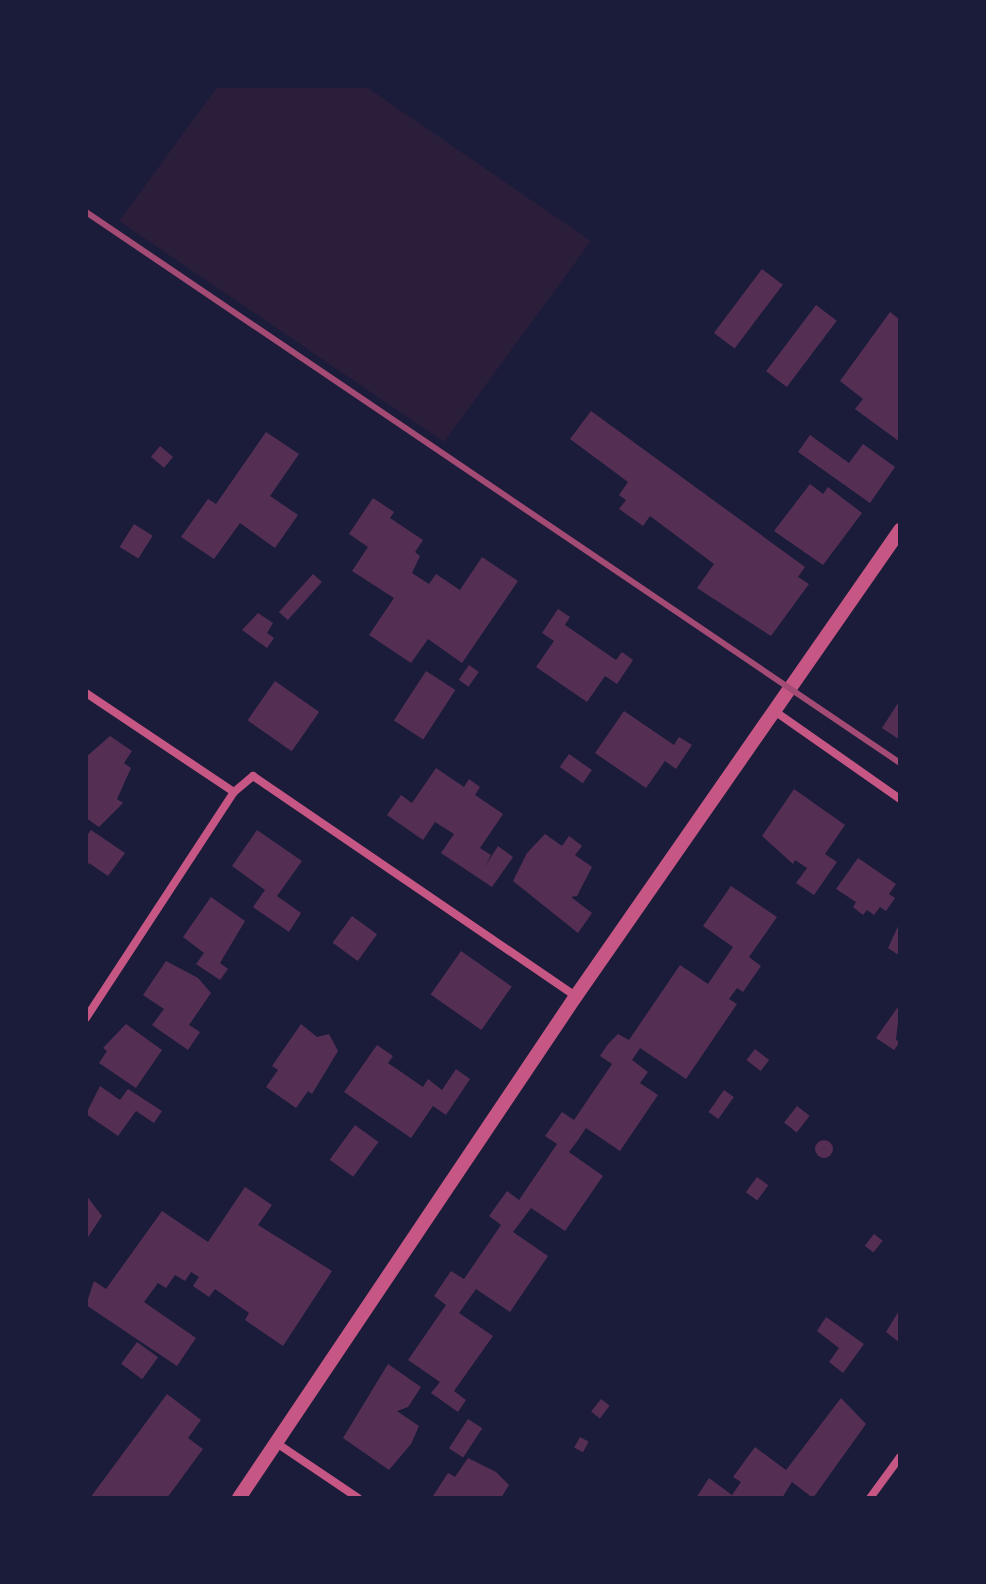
<!DOCTYPE html>
<style>
body{margin:0}
#map{position:relative;width:986px;height:1584px;overflow:hidden;background:#1b1b3a;font-family:"Source Sans 3",sans-serif}
div>[style]{position:absolute}
.green>*{inset:0;background:#2a1e3b}
.building>*{inset:0;background:#542f53;transform-origin:0 0}
.round{border-radius:50%}
.minor>*{height:8px;margin:-4px;padding:0 4px;transform-origin:4px;border-radius:4px;background:#c65784}
.tertiary>*{height:14px;margin:-7px;padding:0 7px;transform-origin:7px;border-radius:7px;background:#c65784}
.rail>*{height:6px;margin:-3px;padding:0 3px;transform-origin:3px;border-radius:3px;background:#a44b75}
span{translate:-50% -50%;white-space:nowrap;text-align:center;line-height:1.15;-webkit-text-stroke:8px #1b1b3a;paint-order:stroke}
.frame{position:absolute;inset:0;border:88px solid #1b1b3a;pointer-events:none}
</style>
<div id="map">
<div class="green">
<div style="clip-path:polygon(218px 86px,365px 86px,591px 241px,444px 442px,119px 221px)"></div>
</div>
<div class="building">
<div style="left:762px;top:269px;width:26px;height:80px;rotate:37deg"></div>
<div style="left:816px;top:305px;width:26px;height:83px;rotate:37deg"></div>
<div style="clip-path:polygon(890px 312px,900px 320px,900px 442px,855px 409px,863px 399px,840px 381px)"></div>
<div style="clip-path:polygon(591px 411px,805px 567px,798px 577px,809px 584px,771px 636px,697px 588px,714px 564px,650px 516px,643px 526px,619px 509px,626px 500px,619px 495px,628px 482px,570px 439px)"></div>
<div style="clip-path:polygon(266px 432px,299px 454px,270px 496px,298px 515px,275px 548px,240px 523px,214px 559px,181px 537px,208px 499px,216px 504px)"></div>
<div style="clip-path:polygon(810px 435px,849px 463px,863px 444px,895px 467px,870px 503px,798px 452px)"></div>
<div style="left:160px;top:446px;width:17px;height:14px;rotate:40deg"></div>
<div style="clip-path:polygon(810px 484px,823px 494px,828px 487px,862px 513px,823px 565px,774px 531px)"></div>
<div style="clip-path:polygon(373px 498px,394px 512px,390px 518px,423px 540px,415px 552px,420px 556px,412px 573px,429px 584px,436px 574px,460px 590px,482px 557px,518px 581px,462px 663px,428px 639px,411px 663px,369px 635px,394px 598px,352px 571px,368px 547px,349px 534px)"></div>
<div style="left:134px;top:524px;width:22px;height:27px;rotate:32deg"></div>
<div style="left:313px;top:574px;width:12px;height:51px;rotate:42deg"></div>
<div style="clip-path:polygon(558px 609px,570px 617px,565px 625px,616px 660px,622px 652px,633px 660px,617px 684px,605px 676px,587px 702px,536px 667px,554px 641px,542px 633px)"></div>
<div style="clip-path:polygon(258px 613px,273px 623px,267px 633px,274px 638px,267px 648px,242px 630px)"></div>
<div style="left:469px;top:665px;width:12px;height:18px;rotate:35deg"></div>
<div style="left:426px;top:671px;width:35px;height:59px;rotate:33deg"></div>
<div style="left:275px;top:681px;width:54px;height:48px;rotate:35deg"></div>
<div style="clip-path:polygon(900px 700px,900px 740px,882px 728px)"></div>
<div style="clip-path:polygon(624px 711px,674px 745px,679px 737px,692px 745px,676px 769px,665px 761px,646px 788px,595px 753px)"></div>
<div style="clip-path:polygon(110px 736px,132px 751px,124px 763px,131px 768px,117px 799px,123px 803px,99px 827px,86px 818px,86px 757px)"></div>
<div style="left:569px;top:754px;width:28px;height:16px;rotate:35deg"></div>
<div style="clip-path:polygon(436px 768px,464px 787px,469px 779px,480px 787px,475px 795px,503px 814px,480px 848px,491px 855px,484px 868px,498px 846px,513px 857px,492px 887px,441px 853px,454px 834px,435px 822px,423px 840px,387px 815px,401px 795px,412px 803px)"></div>
<div style="clip-path:polygon(794px 789px,845px 825px,825px 854px,837px 862px,814px 895px,796px 883px,807px 868px,795px 860px,793px 864px,762px 836px)"></div>
<div style="clip-path:polygon(91px 830px,125px 853px,108px 876px,89px 863px,86px 868px,86px 837px)"></div>
<div style="clip-path:polygon(257px 830px,302px 861px,277px 896px,301px 913px,289px 932px,253px 907px,265px 890px,232px 866px)"></div>
<div style="clip-path:polygon(545px 834px,562px 846px,569px 836px,582px 846px,575px 855px,592px 867px,577px 896px,571px 897px,592px 913px,578px 933px,513px 881px,527px 853px)"></div>
<div style="clip-path:polygon(858px 858px,896px 884px,889px 894px,895px 898px,886px 911px,880px 907px,874px 915px,867px 910px,863px 915px,853px 907px,856px 902px,836px 889px)"></div>
<div style="clip-path:polygon(731px 886px,777px 917px,749px 957px,761px 966px,743px 992px,737px 988px,729px 999px,737px 1004px,686px 1079px,640px 1048px,632px 1060px,648px 1072px,640px 1083px,658px 1095px,620px 1151px,586px 1128px,578px 1140px,569px 1152px,603px 1176px,565px 1231px,531px 1208px,513px 1232px,548px 1256px,510px 1312px,476px 1289px,459px 1313px,493px 1336px,454px 1391px,466px 1400px,458px 1412px,431px 1393px,440px 1382px,408px 1360px,446px 1305px,434px 1296px,451px 1271px,464px 1279px,501px 1225px,489px 1216px,507px 1191px,519px 1200px,557px 1144px,545px 1136px,562px 1112px,574px 1120px,612px 1064px,600px 1056px,608px 1044px,618px 1034px,629px 1040px,680px 965px,708px 984px,733px 947px,703px 926px)"></div>
<div style="clip-path:polygon(211px 897px,245px 921px,220px 963px,228px 969px,220px 980px,196px 964px,204px 953px,183px 937px)"></div>
<div style="left:352px;top:916px;width:31px;height:33px;rotate:36deg"></div>
<div style="clip-path:polygon(900px 922px,900px 956px,888px 948px)"></div>
<div style="left:461px;top:951px;width:62px;height:53px;rotate:35deg"></div>
<div style="clip-path:polygon(166px 961px,198px 978px,211px 993px,189px 1025px,200px 1032px,188px 1050px,152px 1025px,164px 1009px,143px 995px)"></div>
<div style="clip-path:polygon(900px 1004px,896px 1040px,900px 1042px,894px 1050px,876px 1038px)"></div>
<div style="clip-path:polygon(126px 1024px,162px 1050px,136px 1088px,99px 1063px,107px 1051px,103px 1048px)"></div>
<div style="clip-path:polygon(301px 1024px,317px 1037px,329px 1034px,338px 1051px,312px 1094px,308px 1091px,296px 1108px,266px 1087px,278px 1070px,272px 1066px)"></div>
<div style="clip-path:polygon(377px 1045px,393px 1056px,388px 1063px,423px 1087px,428px 1079px,442px 1090px,456px 1069px,470px 1079px,446px 1115px,433px 1106px,411px 1138px,344px 1092px)"></div>
<div style="left:755px;top:1049px;width:18px;height:14px;rotate:38deg"></div>
<div style="clip-path:polygon(100px 1086px,120px 1100px,128px 1089px,162px 1111px,154px 1123px,136px 1111px,118px 1136px,86px 1114px)"></div>
<div style="left:724px;top:1090px;width:12px;height:27px;rotate:35deg"></div>
<div style="left:797px;top:1106px;width:16px;height:21px;rotate:38deg"></div>
<div style="left:355px;top:1125px;width:29px;height:43px;rotate:36deg"></div>
<div class="round" style="left:815px;top:1140px;width:18px;height:18px"></div>
<div style="left:757px;top:1177px;width:14px;height:19px;rotate:36deg"></div>
<div style="clip-path:polygon(245px 1187px,272px 1205px,258px 1225px,332px 1271px,283px 1346px,245px 1320px,249px 1313px,215px 1289px,209px 1297px,193px 1286px,199px 1277px,191px 1272px,185px 1281px,175px 1275px,166px 1288px,158px 1283px,144px 1302px,196px 1338px,177px 1366px,86px 1305px,94px 1281px,106px 1289px,162px 1211px,208px 1242px)"></div>
<div style="clip-path:polygon(86px 1195px,102px 1216px,86px 1240px)"></div>
<div style="left:874px;top:1234px;width:11px;height:15px;rotate:38deg"></div>
<div style="clip-path:polygon(900px 1309px,900px 1343px,886px 1332px)"></div>
<div style="clip-path:polygon(826px 1317px,864px 1344px,843px 1373px,829px 1362px,839px 1348px,817px 1331px)"></div>
<div style="left:137px;top:1342px;width:26px;height:27px;rotate:36deg"></div>
<div style="clip-path:polygon(388px 1364px,421px 1387px,408px 1407px,397px 1411px,419px 1426px,411px 1444px,389px 1470px,343px 1438px)"></div>
<div style="clip-path:polygon(167px 1394px,201px 1420px,188px 1438px,203px 1449px,167px 1498px,90px 1498px)"></div>
<div style="clip-path:polygon(841px 1398px,866px 1424px,813px 1498px,792px 1482px,782px 1498px,696px 1498px,709px 1478px,732px 1495px,741px 1482px,733px 1477px,755px 1447px,786px 1470px)"></div>
<div style="left:601px;top:1399px;width:11px;height:16px;rotate:38deg"></div>
<div style="left:468px;top:1419px;width:17px;height:35px;rotate:33deg"></div>
<div style="left:580px;top:1437px;width:10px;height:12px;rotate:29deg"></div>
<div style="clip-path:polygon(468px 1458px,496px 1472px,509px 1485px,501px 1498px,433px 1496px,448px 1473px,455px 1477px)"></div>
</div>
<div class="minor">
<div style="left:86px;top:693px;width:178px;rotate:33.8deg"></div>
<div style="left:234px;top:792px;width:25px;rotate:-40deg"></div>
<div style="left:253px;top:776px;width:391px;rotate:34.3deg"></div>
<div style="left:773px;top:710px;width:155px;rotate:35deg"></div>
<div style="left:86px;top:1018px;width:270px;rotate:-56.8deg"></div>
<div style="left:275px;top:1442px;width:100px;rotate:34deg"></div>
<div style="left:870px;top:1498px;width:51px;rotate:-53.8deg"></div>
</div>
<div class="tertiary">
<div style="left:239px;top:1498px;width:605px;rotate:-56.13deg"></div>
<div style="left:576px;top:996px;width:568px;rotate:-55.19deg"></div>
</div>
<div class="rail">
<div style="left:86px;top:212px;width:983px;rotate:34.09deg"></div>
</div>
<div class="frame"></div>
</div>
